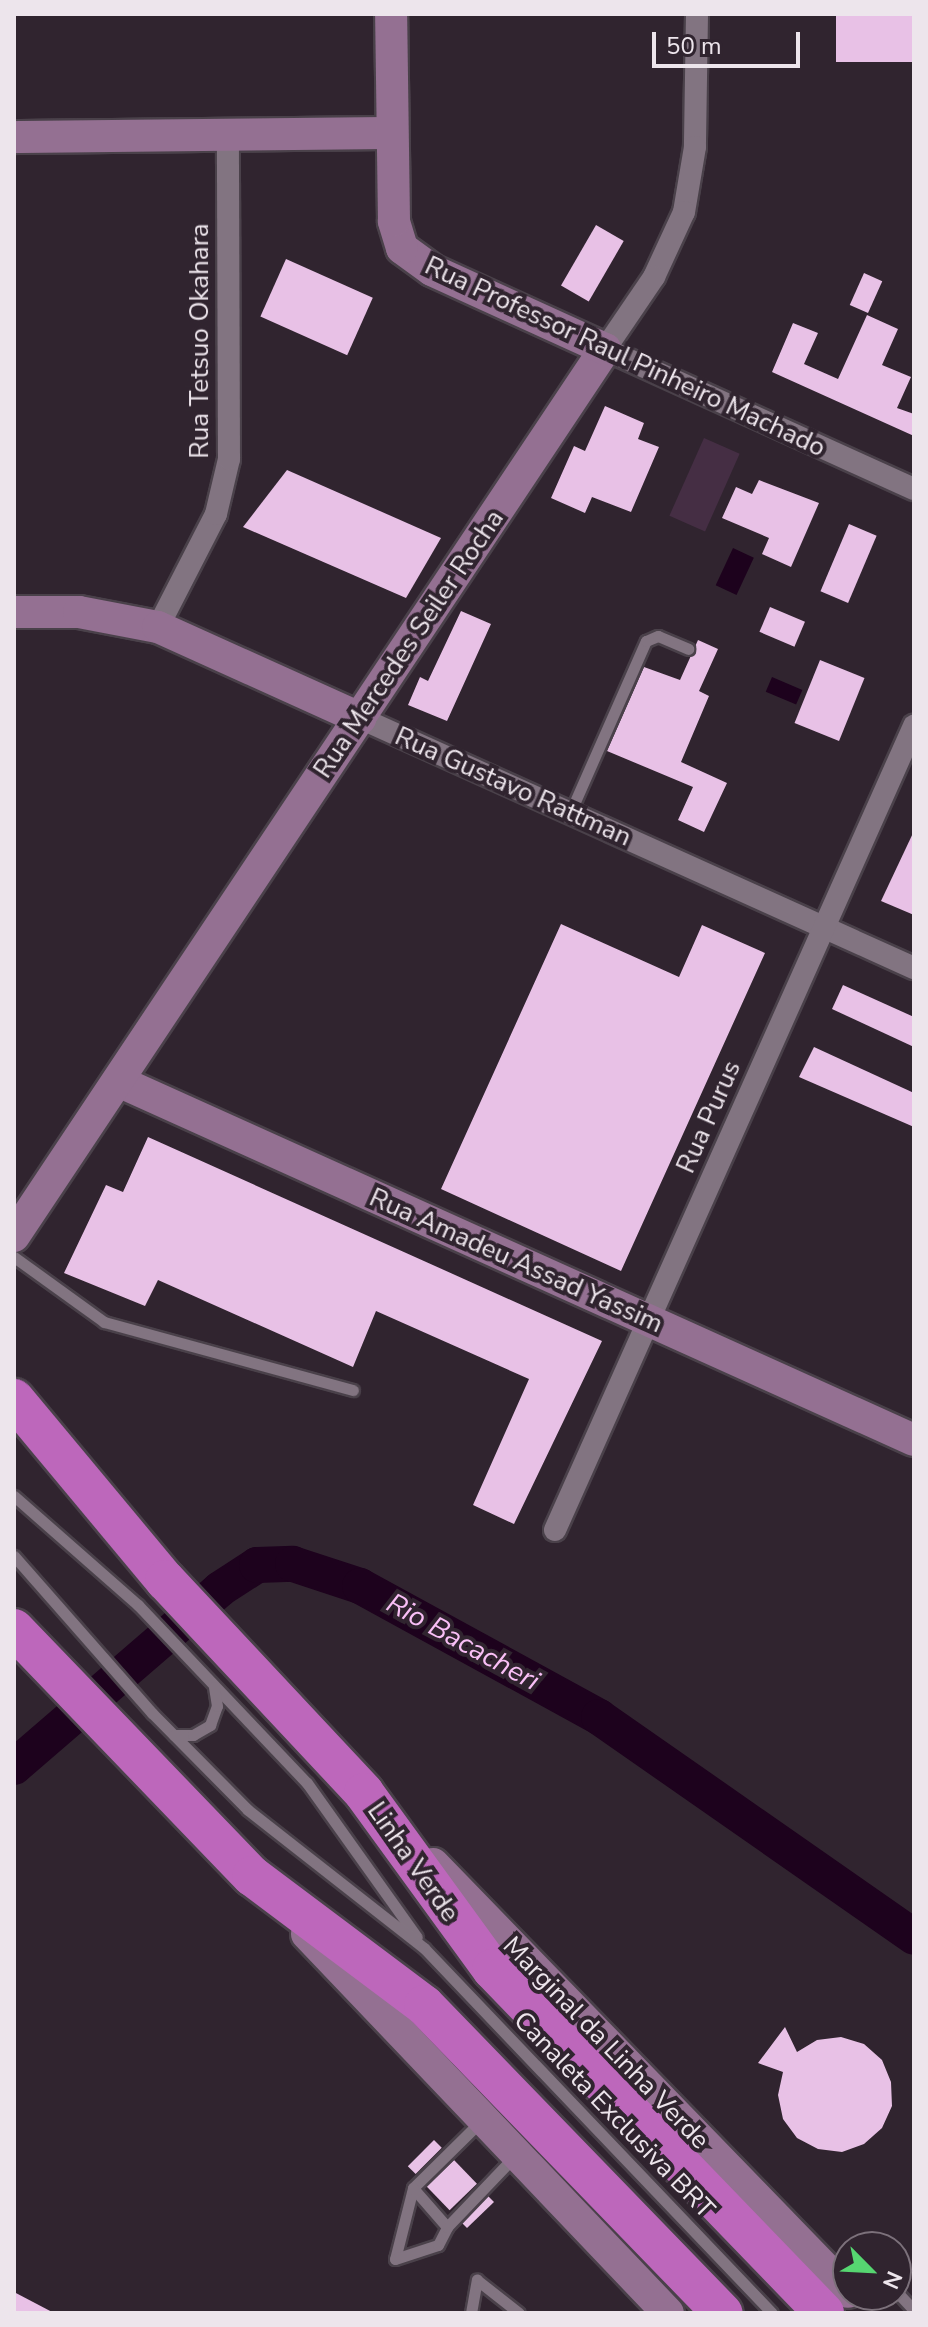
<!DOCTYPE html>
<style>
body{margin:0}
#map{position:relative;width:928px;height:2327px;overflow:hidden;background:#30242f;font-family:"Nunito Sans",sans-serif}
div>[style]{position:absolute}
.green>*{inset:0;background:#452e44;transform-origin:0 0}
.water>*{inset:0;background:#1d021d;transform-origin:0 0}
.river>*{height:36px;margin:-18px;padding:0 18px;transform-origin:18px;border-radius:18px;background:#1d021d}
.building>*{inset:0;background:#e8c1e6;transform-origin:0 0}
.roads{filter:drop-shadow(2px 0 #4a414a) drop-shadow(-2px 0 #4a414a) drop-shadow(0 2px #4a414a) drop-shadow(0 -2px #4a414a)}
.lane>*{height:11px;margin:-5.5px;padding:0 5.5px;transform-origin:5.5px;border-radius:5.5px;background:#827481}
.street>*{height:22px;margin:-11px;padding:0 11px;transform-origin:11px;border-radius:11px;background:#827481}
.secondary>*{height:32px;margin:-16px;padding:0 16px;transform-origin:16px;border-radius:16px;background:#947092}
.highway>*{height:40px;margin:-20px;padding:0 20px;transform-origin:20px;border-radius:20px;background:#bd67bb}
span{translate:-50% -50%;white-space:nowrap;text-align:center;line-height:1.15;-webkit-text-stroke:8px #30242f;paint-order:stroke}
.street-label{font-size:26px;color:#ede5ec}
.water-label{font-size:28px;color:#f9bff6;font-style:italic}
.frame{position:absolute;inset:0;border:16px solid #ede5ec;pointer-events:none}
.north{position:absolute;left:832px;top:2231px;width:80px;height:80px;box-sizing:border-box;background:#30242f;border:2px solid #7c717b;border-radius:50%;rotate:114deg;font-size:22px;font-weight:700;line-height:32px;text-align:center;color:#ede5ec}
.north::after{content:'';display:block;margin:auto;width:28px;height:36px;background:#56d671;clip-path:polygon(50% 0,100% 100%,50% 72%,0 100%)}
.scale{position:absolute;left:652px;top:32px;width:148px;height:36px;box-sizing:border-box;border:4px solid #ede5ec;border-top:0;padding-left:10px;font-size:24px;line-height:28px;white-space:nowrap;color:#ede5ec;-webkit-text-stroke:6px #30242f;paint-order:stroke}
</style>
<div id="map">
<div class="green">
<div style="left:704px;top:438px;width:39px;height:85px;rotate:24deg"></div>
</div>
<div class="water">
<div style="left:733px;top:548px;width:23px;height:41px;rotate:25deg"></div>
<div style="left:772px;top:677px;width:33px;height:16px;rotate:23deg"></div>
</div>
<div class="river">
<div style="left:14px;top:1767px;width:272px;rotate:-40.8deg"></div>
<div style="left:220px;top:1589px;width:44px;rotate:-33deg"></div>
<div style="left:257px;top:1565px;width:36px;rotate:-2deg"></div>
<div style="left:293px;top:1564px;width:71px;rotate:18.2deg"></div>
<div style="left:360px;top:1586px;width:273px;rotate:28.7deg"></div>
<div style="left:599px;top:1717px;width:384px;rotate:34.9deg"></div>
</div>
<div class="building">
<div style="left:836px;top:14px;width:78px;height:48px"></div>
<div style="left:596px;top:225px;width:32px;height:70px;rotate:30deg"></div>
<div style="left:286px;top:259px;width:95px;height:63px;rotate:24deg"></div>
<div style="left:864px;top:273px;width:20px;height:35px;rotate:24deg"></div>
<div style="clip-path:polygon(867px 315px,898px 329px,882px 365px,911px 377px,897px 408px,914px 414px,914px 436px,772px 372px,793px 323px,818px 333px,804px 364px,838px 379px)"></div>
<div style="clip-path:polygon(605px 406px,644px 423px,638px 439px,659px 447px,631px 512px,592px 497px,585px 513px,551px 498px,574px 446px,585px 451px)"></div>
<div style="clip-path:polygon(287px 470px,441px 538px,406px 598px,243px 527px)"></div>
<div style="clip-path:polygon(759px 480px,819px 503px,791px 567px,762px 554px,769px 538px,722px 518px,736px 487px,752px 494px)"></div>
<div style="left:849px;top:524px;width:30px;height:73px;rotate:23deg"></div>
<div style="left:770px;top:607px;width:38px;height:27px;rotate:23deg"></div>
<div style="clip-path:polygon(461px 611px,491px 624px,447px 721px,408px 705px,420px 677px,428px 681px)"></div>
<div style="clip-path:polygon(698px 640px,718px 649px,699px 691px,709px 696px,681px 762px,727px 783px,704px 832px,678px 820px,693px 787px,607px 751px,644px 667px,680px 680px)"></div>
<div style="left:820px;top:660px;width:48px;height:68px;rotate:22deg"></div>
<div style="clip-path:polygon(914px 831px,914px 915px,881px 901px)"></div>
<div style="clip-path:polygon(561px 924px,679px 977px,702px 925px,765px 953px,621px 1271px,441px 1189px)"></div>
<div style="clip-path:polygon(843px 985px,914px 1017px,914px 1047px,832px 1009px)"></div>
<div style="clip-path:polygon(814px 1047px,914px 1093px,914px 1127px,799px 1077px)"></div>
<div style="clip-path:polygon(148px 1137px,602px 1341px,514px 1524px,473px 1505px,529px 1379px,376px 1311px,353px 1367px,158px 1280px,145px 1306px,64px 1273px,106px 1185px,123px 1192px)"></div>
<div style="clip-path:polygon(785px 2027px,797px 2052px,817px 2040px,841px 2037px,864px 2044px,882px 2060px,891px 2082px,892px 2106px,882px 2128px,864px 2144px,842px 2152px,818px 2149px,797px 2138px,783px 2119px,778px 2095px,783px 2072px,758px 2063px)"></div>
<div style="left:434px;top:2140px;width:11px;height:37px;rotate:45deg"></div>
<div style="left:454px;top:2160px;width:33px;height:38px;rotate:46deg"></div>
<div style="clip-path:polygon(488px 2196px,494px 2202px,467px 2228px,462px 2223px)"></div>
<div style="clip-path:polygon(14px 2292px,54px 2313px,14px 2313px)"></div>
</div>
<div class="roads">
<div class="lane">
<div style="left:570px;top:813px;width:188px;rotate:-66.2deg"></div>
<div style="left:646px;top:641px;width:13px;rotate:-23deg"></div>
<div style="left:658px;top:636px;width:33px;rotate:23deg"></div>
<div style="left:14px;top:1257px;width:111px;rotate:35.8deg"></div>
<div style="left:104px;top:1322px;width:258px;rotate:15.3deg"></div>
<div style="left:14px;top:1496px;width:165px;rotate:41.3deg"></div>
<div style="left:138px;top:1605px;width:245px;rotate:46.5deg"></div>
<div style="left:307px;top:1783px;width:189px;rotate:54.5deg"></div>
<div style="left:14px;top:1556px;width:209px;rotate:48.7deg"></div>
<div style="left:152px;top:1713px;width:136px;rotate:45.3deg"></div>
<div style="left:248px;top:1810px;width:224px;rotate:38.1deg"></div>
<div style="left:424px;top:1948px;width:504px;rotate:46.37deg"></div>
<div style="left:174px;top:1735px;width:19px"></div>
<div style="left:193px;top:1735px;width:20px;rotate:-30deg"></div>
<div style="left:210px;top:1725px;width:20px;rotate:-70deg"></div>
<div style="left:217px;top:1706px;width:19px;rotate:-99deg"></div>
<div style="left:481px;top:2121px;width:95px;rotate:135.4deg"></div>
<div style="left:413px;top:2188px;width:73px;rotate:104.2deg"></div>
<div style="left:395px;top:2259px;width:45px;rotate:-18deg"></div>
<div style="left:438px;top:2245px;width:20px;rotate:-63deg"></div>
<div style="left:447px;top:2227px;width:97px;rotate:-46.3deg"></div>
<div style="left:413px;top:2188px;width:52px;rotate:48.9deg"></div>
<div style="left:896px;top:2291px;width:26px;rotate:47deg"></div>
<div style="left:471px;top:2313px;width:34px;rotate:-80deg"></div>
<div style="left:477px;top:2280px;width:53px;rotate:38.2deg"></div>
</div>
<div class="street">
<div style="left:697px;top:14px;width:133px;rotate:90.9deg"></div>
<div style="left:695px;top:147px;width:66px;rotate:99.6deg"></div>
<div style="left:684px;top:212px;width:72px;rotate:114.8deg"></div>
<div style="left:654px;top:277px;width:87px;rotate:124.2deg"></div>
<div style="left:605px;top:349px;width:339px;rotate:24.4deg"></div>
<div style="left:158px;top:627px;width:127px;rotate:-62.8deg"></div>
<div style="left:216px;top:514px;width:57px;rotate:-76.7deg"></div>
<div style="left:229px;top:459px;width:324px;rotate:-90.2deg"></div>
<div style="left:360px;top:718px;width:608px;rotate:24.29deg"></div>
<div style="left:555px;top:1530px;width:881px;rotate:-65.94deg"></div>
</div>
<div class="secondary">
<div style="left:14px;top:137px;width:378px;rotate:-0.6deg"></div>
<div style="left:14px;top:612px;width:65px"></div>
<div style="left:79px;top:612px;width:80px;rotate:10.8deg"></div>
<div style="left:158px;top:627px;width:222px;rotate:24.3deg"></div>
<div style="left:118px;top:1081px;width:873px;rotate:24.28deg"></div>
<div style="left:14px;top:1236px;width:1066px;rotate:-56.32deg"></div>
<div style="left:605px;top:349px;width:190px;rotate:-155.5deg"></div>
<div style="left:432px;top:270px;width:37px;rotate:-144deg"></div>
<div style="left:402px;top:248px;width:28px;rotate:-107deg"></div>
<div style="left:394px;top:221px;width:207px;rotate:-90.8deg"></div>
<div style="left:433px;top:1864px;width:596px;rotate:45.88deg"></div>
<div style="left:307px;top:1934px;width:523px;rotate:46.39deg"></div>
</div>
<div class="highway">
<div style="left:14px;top:1399px;width:236px;rotate:50.2deg"></div>
<div style="left:165px;top:1580px;width:291px;rotate:46.9deg"></div>
<div style="left:364px;top:1793px;width:218px;rotate:54deg"></div>
<div style="left:492px;top:1969px;width:478px;rotate:46deg"></div>
<div style="left:14px;top:1629px;width:343px;rotate:46.1deg"></div>
<div style="left:252px;top:1876px;width:215px;rotate:36.9deg"></div>
<div style="left:424px;top:2005px;width:429px;rotate:45.9deg"></div>
</div>
</div>
<div class="street-label">
<span style="left:200px;top:341px;rotate:-90deg">Rua Tetsuo Okahara</span>
<span style="left:625px;top:357px;rotate:25deg">Rua Professor Raul Pinheiro Machado</span>
<span style="left:409px;top:644px;rotate:-56deg">Rua Mercedes Seiler Rocha</span>
<span style="left:513px;top:787px;rotate:24deg">Rua Gustavo Rattman</span>
<span style="left:709px;top:1117px;rotate:-66deg">Rua Purus</span>
<span style="left:516px;top:1261px;rotate:24deg">Rua Amadeu Assad Yassim</span>
<span style="left:413px;top:1862px;rotate:55deg">Linha Verde</span>
<span style="left:606px;top:2043px;rotate:46deg">Marginal da Linha Verde</span>
<span style="left:614px;top:2115px;rotate:46deg">Canaleta Exclusiva BRT</span>
</div>
<div class="water-label">
<span style="left:463px;top:1642px;rotate:29deg">Rio Bacacheri</span>
</div>
<div class="frame"></div>
<div class="north">N</div>
<div class="scale">50 m</div>
</div>
